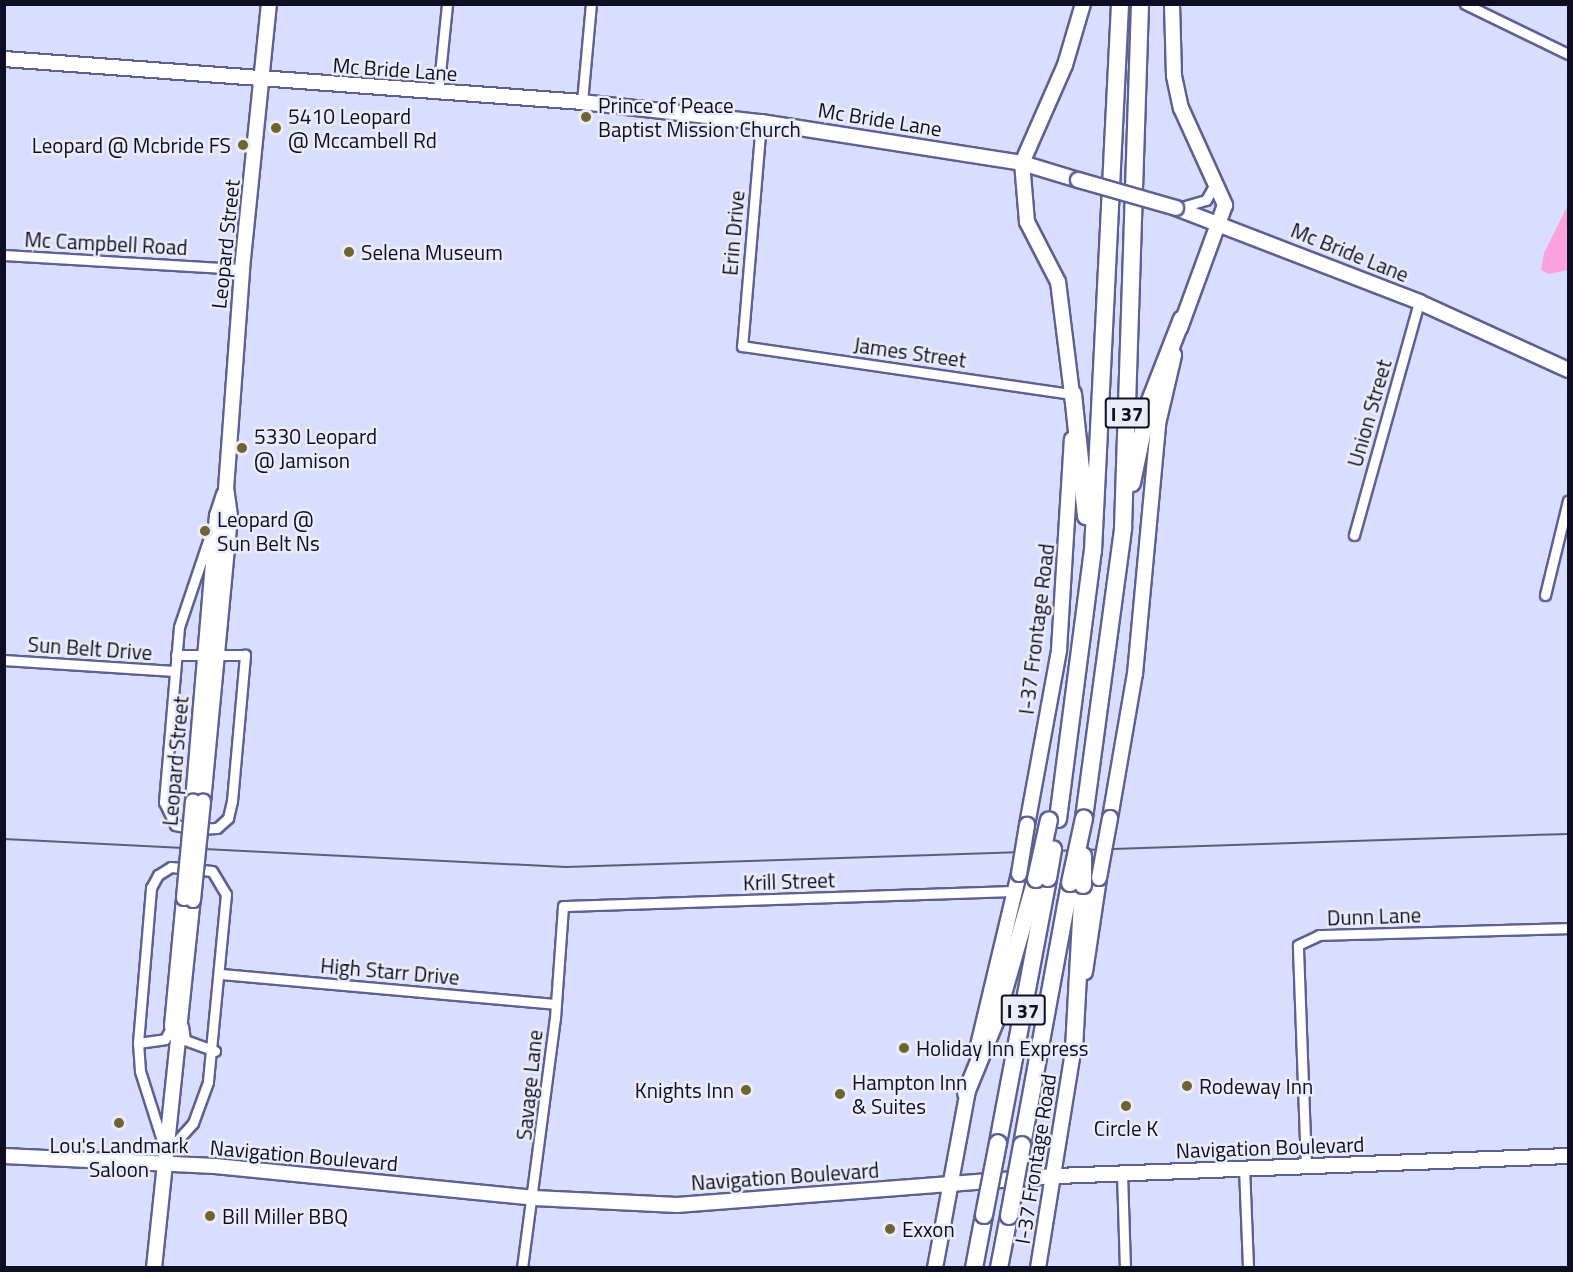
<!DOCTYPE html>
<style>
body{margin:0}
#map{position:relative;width:1573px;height:1272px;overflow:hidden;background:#d9ddfe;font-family:"Titillium Web",sans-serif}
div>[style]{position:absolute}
.water>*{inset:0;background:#faa1de}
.roads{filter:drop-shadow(2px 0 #5d6190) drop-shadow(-2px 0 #5d6190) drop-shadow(0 2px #5d6190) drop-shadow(0 -2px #5d6190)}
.street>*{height:9px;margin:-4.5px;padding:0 4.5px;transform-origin:4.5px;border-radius:4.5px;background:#fff}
.secondary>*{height:14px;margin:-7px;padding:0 7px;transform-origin:7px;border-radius:7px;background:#fff}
.highway>*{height:16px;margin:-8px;padding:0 8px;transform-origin:8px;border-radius:8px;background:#fff}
.rail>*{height:2px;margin:-1px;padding:0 1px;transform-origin:1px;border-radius:1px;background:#5c5e76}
.bridges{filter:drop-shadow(2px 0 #5d6190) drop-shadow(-2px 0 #5d6190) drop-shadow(0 2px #5d6190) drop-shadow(0 -2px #5d6190)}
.secondary-bridge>*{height:14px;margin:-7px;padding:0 7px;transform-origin:7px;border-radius:7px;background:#fff}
.highway-bridge>*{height:16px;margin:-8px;padding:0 8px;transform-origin:8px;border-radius:8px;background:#fff}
.dots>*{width:16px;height:16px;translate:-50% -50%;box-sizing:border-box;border:3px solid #eaecf7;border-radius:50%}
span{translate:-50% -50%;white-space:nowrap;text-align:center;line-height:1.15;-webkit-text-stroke:5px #eaecf7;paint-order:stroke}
.shield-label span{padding:2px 4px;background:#eaecf7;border:2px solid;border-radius:4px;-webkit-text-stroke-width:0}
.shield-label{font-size:20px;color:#0d0e21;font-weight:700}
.street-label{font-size:21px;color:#0d0e21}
.poi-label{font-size:21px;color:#0d0e21}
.left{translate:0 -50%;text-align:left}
.right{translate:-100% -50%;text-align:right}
.frame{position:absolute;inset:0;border:6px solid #0d0e21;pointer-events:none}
</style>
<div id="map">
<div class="water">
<div style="clip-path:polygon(1568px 205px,1568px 270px,1549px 274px,1541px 270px,1544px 253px)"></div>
</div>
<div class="roads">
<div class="street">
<div style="left:1465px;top:4px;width:114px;rotate:25.9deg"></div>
<div style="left:438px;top:93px;width:89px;rotate:-84.2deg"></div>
<div style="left:582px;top:102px;width:98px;rotate:-84.8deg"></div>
<div style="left:761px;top:122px;width:225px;rotate:94.8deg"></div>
<div style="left:742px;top:346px;width:334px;rotate:8.3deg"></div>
<div style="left:1178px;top:208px;width:29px;rotate:-16deg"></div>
<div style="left:1206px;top:200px;width:21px;rotate:-61deg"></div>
<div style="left:4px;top:255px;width:238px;rotate:3.4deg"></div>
<div style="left:211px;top:532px;width:100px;rotate:108.6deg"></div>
<div style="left:179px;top:627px;width:176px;rotate:94.9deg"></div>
<div style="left:164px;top:802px;width:25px;rotate:64deg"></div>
<div style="left:175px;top:825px;width:21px;rotate:11deg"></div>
<div style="left:196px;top:829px;width:21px;rotate:-3deg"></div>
<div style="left:217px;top:828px;width:15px;rotate:-42deg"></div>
<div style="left:228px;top:818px;width:17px;rotate:-77deg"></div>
<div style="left:232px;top:801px;width:147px;rotate:-84.9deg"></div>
<div style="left:245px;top:655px;width:28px;rotate:180deg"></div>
<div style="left:1354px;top:535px;width:242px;rotate:-74.4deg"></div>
<div style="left:1545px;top:595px;width:97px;rotate:-76.3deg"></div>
<div style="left:176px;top:655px;width:30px"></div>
<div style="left:4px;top:660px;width:170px;rotate:3.7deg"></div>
<div style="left:171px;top:867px;width:41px;rotate:5.6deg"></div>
<div style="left:212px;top:871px;width:27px;rotate:59deg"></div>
<div style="left:226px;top:894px;width:189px;rotate:95.5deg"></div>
<div style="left:208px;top:1082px;width:44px;rotate:110.1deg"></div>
<div style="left:193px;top:1123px;width:40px;rotate:132deg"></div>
<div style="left:166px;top:1153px;width:86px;rotate:-107.6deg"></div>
<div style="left:140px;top:1071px;width:28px;rotate:-94deg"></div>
<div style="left:138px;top:1043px;width:156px;rotate:-85.2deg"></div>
<div style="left:151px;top:888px;width:15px;rotate:-62deg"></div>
<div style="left:158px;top:875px;width:15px;rotate:-32deg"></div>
<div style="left:220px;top:974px;width:337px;rotate:5.1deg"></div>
<div style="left:183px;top:1026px;width:14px;rotate:82deg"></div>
<div style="left:185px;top:1040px;width:32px;rotate:20deg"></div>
<div style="left:138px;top:1043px;width:27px;rotate:-8deg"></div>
<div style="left:165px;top:1039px;width:15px;rotate:-62deg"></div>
<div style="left:1244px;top:1167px;width:101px;rotate:87.7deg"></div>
<div style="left:1306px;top:1167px;width:222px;rotate:-92.1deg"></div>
<div style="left:1298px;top:945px;width:23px;rotate:-25deg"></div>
<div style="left:1319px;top:935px;width:249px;rotate:-1.6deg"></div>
<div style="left:1122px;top:1173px;width:95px;rotate:88.2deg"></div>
<div style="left:522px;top:1268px;width:252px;rotate:-82.5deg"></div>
<div style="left:555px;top:1018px;width:112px;rotate:-85.9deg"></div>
<div style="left:563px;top:906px;width:453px;rotate:-1.9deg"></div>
</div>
<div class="secondary">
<div style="left:1172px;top:4px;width:72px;rotate:88.4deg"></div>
<div style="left:1174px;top:76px;width:33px;rotate:78deg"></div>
<div style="left:1181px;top:108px;width:107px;rotate:65.6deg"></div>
<div style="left:1225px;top:205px;width:131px;rotate:110.1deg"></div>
<div style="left:4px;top:59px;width:580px;rotate:4.25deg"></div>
<div style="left:582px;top:102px;width:180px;rotate:6.4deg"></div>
<div style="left:761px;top:122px;width:264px;rotate:8.9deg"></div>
<div style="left:1022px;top:163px;width:59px;rotate:16.9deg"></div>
<div style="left:1176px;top:208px;width:261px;rotate:21.1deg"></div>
<div style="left:1419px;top:302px;width:164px;rotate:24.5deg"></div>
<div style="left:1073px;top:402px;width:121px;rotate:-97.1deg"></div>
<div style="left:1058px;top:282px;width:68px;rotate:-117.3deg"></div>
<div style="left:1027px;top:222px;width:59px;rotate:-94.8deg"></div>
<div style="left:1022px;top:163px;width:107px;rotate:-66.3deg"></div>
<div style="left:1065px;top:65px;width:64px;rotate:-73.6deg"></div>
<div style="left:193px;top:801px;width:286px;rotate:-85.2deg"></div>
<div style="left:217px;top:516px;width:23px;rotate:-72deg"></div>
<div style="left:203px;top:802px;width:287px;rotate:-84.6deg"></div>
<div style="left:230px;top:516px;width:27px;rotate:-98deg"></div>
<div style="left:226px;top:489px;width:221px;rotate:-85.8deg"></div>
<div style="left:242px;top:269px;width:266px;rotate:-84.2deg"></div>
<div style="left:1110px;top:818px;width:146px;rotate:-80.2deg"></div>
<div style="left:1135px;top:674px;width:251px;rotate:-84.7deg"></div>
<div style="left:1158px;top:424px;width:71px;rotate:-76.9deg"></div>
<div style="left:1027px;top:825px;width:178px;rotate:-79.6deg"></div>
<div style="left:1059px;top:650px;width:211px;rotate:-86.5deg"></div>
<div style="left:1085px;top:972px;width:95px;rotate:-81.5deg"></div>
<div style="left:177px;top:1037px;width:12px;rotate:-114deg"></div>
<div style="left:172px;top:1026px;width:129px;rotate:-84.6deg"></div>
<div style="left:977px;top:1050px;width:181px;rotate:-76.6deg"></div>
<div style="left:4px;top:1156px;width:211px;rotate:2.7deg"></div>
<div style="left:215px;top:1166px;width:321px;rotate:5.7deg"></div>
<div style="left:534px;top:1198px;width:143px;rotate:2.8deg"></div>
<div style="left:677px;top:1205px;width:381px;rotate:-4.4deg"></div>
<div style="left:1057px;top:1176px;width:511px;rotate:-2.24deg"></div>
<div style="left:154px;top:1268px;width:370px;rotate:-84deg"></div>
<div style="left:935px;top:1268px;width:187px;rotate:-79.5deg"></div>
<div style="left:1038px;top:1268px;width:232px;rotate:-80.8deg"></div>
</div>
<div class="highway">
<div style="left:1073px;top:394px;width:123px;rotate:83.9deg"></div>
<div style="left:1132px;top:483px;width:79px;rotate:-78.3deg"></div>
<div style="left:1148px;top:406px;width:93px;rotate:-68.7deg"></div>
<div style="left:1084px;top:818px;width:293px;rotate:-82.3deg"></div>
<div style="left:1123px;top:528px;width:524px;rotate:-88.14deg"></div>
<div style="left:1058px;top:819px;width:270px;rotate:-82.6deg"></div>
<div style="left:1093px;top:551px;width:548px;rotate:-87.17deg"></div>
<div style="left:1074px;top:1049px;width:164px;rotate:-86.9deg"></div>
<div style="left:966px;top:1093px;width:77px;rotate:-67.8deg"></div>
<div style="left:995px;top:1022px;width:149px;rotate:-74deg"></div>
<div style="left:998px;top:1143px;width:270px;rotate:-79.3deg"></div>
<div style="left:1022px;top:1145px;width:266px;rotate:-79.6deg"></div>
<div style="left:974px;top:1268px;width:54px;rotate:-79.3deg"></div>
<div style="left:999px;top:1268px;width:53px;rotate:-79.1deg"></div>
</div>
</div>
<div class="rail">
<div style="left:4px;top:839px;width:563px;rotate:2.85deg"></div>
<div style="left:566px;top:867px;width:1003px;rotate:-1.89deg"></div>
</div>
<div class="bridges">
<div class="secondary-bridge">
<div style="left:1078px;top:180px;width:102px;rotate:15.9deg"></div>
<div style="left:1019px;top:874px;width:50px;rotate:-80.7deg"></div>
<div style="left:1099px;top:878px;width:61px;rotate:-79.6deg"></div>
<div style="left:184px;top:898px;width:97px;rotate:-84.7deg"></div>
<div style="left:193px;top:900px;width:99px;rotate:-84.2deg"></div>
</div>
<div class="highway-bridge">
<div style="left:1048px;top:878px;width:29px;rotate:-80deg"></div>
<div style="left:1036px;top:879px;width:60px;rotate:-77.6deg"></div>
<div style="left:1070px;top:883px;width:66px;rotate:-77.8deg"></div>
<div style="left:1083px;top:885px;width:29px;rotate:-90deg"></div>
<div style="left:984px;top:1215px;width:73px;rotate:-79deg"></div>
<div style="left:1009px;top:1216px;width:72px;rotate:-79.6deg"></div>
</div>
</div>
<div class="dots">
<div style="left:586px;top:117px;background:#6d6431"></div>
<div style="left:276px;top:128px;background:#6d6431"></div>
<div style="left:243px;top:145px;background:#6d6431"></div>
<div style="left:349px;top:252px;background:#6d6431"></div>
<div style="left:242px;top:448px;background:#6d6431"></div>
<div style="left:205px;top:531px;background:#6d6431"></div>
<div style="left:904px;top:1048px;background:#6d6431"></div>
<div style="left:1187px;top:1086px;background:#6d6431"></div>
<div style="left:746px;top:1090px;background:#6d6431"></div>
<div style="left:840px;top:1094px;background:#6d6431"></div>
<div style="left:1126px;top:1106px;background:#6d6431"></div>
<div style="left:119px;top:1123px;background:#6d6431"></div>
<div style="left:210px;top:1216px;background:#6d6431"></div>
<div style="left:890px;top:1229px;background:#6d6431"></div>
</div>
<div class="shield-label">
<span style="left:1127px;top:413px">I 37</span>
<span style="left:1023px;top:1010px">I 37</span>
</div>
<div class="street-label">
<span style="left:395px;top:69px;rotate:4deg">Mc Bride Lane</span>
<span style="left:880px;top:119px;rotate:9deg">Mc Bride Lane</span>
<span style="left:733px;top:233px;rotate:-85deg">Erin Drive</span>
<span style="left:106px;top:243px;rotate:3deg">Mc Campbell Road</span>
<span style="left:225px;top:244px;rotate:-84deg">Leopard Street</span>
<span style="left:1350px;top:252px;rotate:22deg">Mc Bride Lane</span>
<span style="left:910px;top:352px;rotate:8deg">James Street</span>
<span style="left:1369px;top:413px;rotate:-74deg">Union Street</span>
<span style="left:1036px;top:629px;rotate:-83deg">I-37 Frontage Road</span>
<span style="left:90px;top:648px;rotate:4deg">Sun Belt Drive</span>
<span style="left:175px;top:761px;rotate:-85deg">Leopard Street</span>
<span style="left:789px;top:881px;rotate:-2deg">Krill Street</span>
<span style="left:1374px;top:916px;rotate:-2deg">Dunn Lane</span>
<span style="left:390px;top:971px;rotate:5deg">High Starr Drive</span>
<span style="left:529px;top:1085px;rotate:-84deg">Savage Lane</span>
<span style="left:1270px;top:1147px;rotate:-2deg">Navigation Boulevard</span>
<span style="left:304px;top:1155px;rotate:5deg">Navigation Boulevard</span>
<span style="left:1035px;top:1159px;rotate:-81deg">I-37 Frontage Road</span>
<span style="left:785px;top:1176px;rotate:-4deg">Navigation Boulevard</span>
</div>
<div class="poi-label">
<span class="left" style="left:598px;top:117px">Prince of Peace<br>Baptist Mission Church</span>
<span class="left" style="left:288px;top:128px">5410 Leopard<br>@ Mccambell Rd</span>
<span class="right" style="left:231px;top:145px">Leopard @ Mcbride FS</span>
<span class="left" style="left:361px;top:252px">Selena Museum</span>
<span class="left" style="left:254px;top:448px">5330 Leopard<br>@ Jamison</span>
<span class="left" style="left:217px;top:531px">Leopard @<br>Sun Belt Ns</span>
<span class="left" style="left:916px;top:1048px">Holiday Inn Express</span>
<span class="left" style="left:852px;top:1094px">Hampton Inn<br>&amp; Suites</span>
<span class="left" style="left:1199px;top:1086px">Rodeway Inn</span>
<span class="right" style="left:734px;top:1090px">Knights Inn</span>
<span style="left:1126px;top:1128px">Circle K</span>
<span style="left:119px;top:1157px">Lou's Landmark<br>Saloon</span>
<span class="left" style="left:222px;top:1216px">Bill Miller BBQ</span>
<span class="left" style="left:902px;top:1229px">Exxon</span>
</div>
<div class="frame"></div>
</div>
